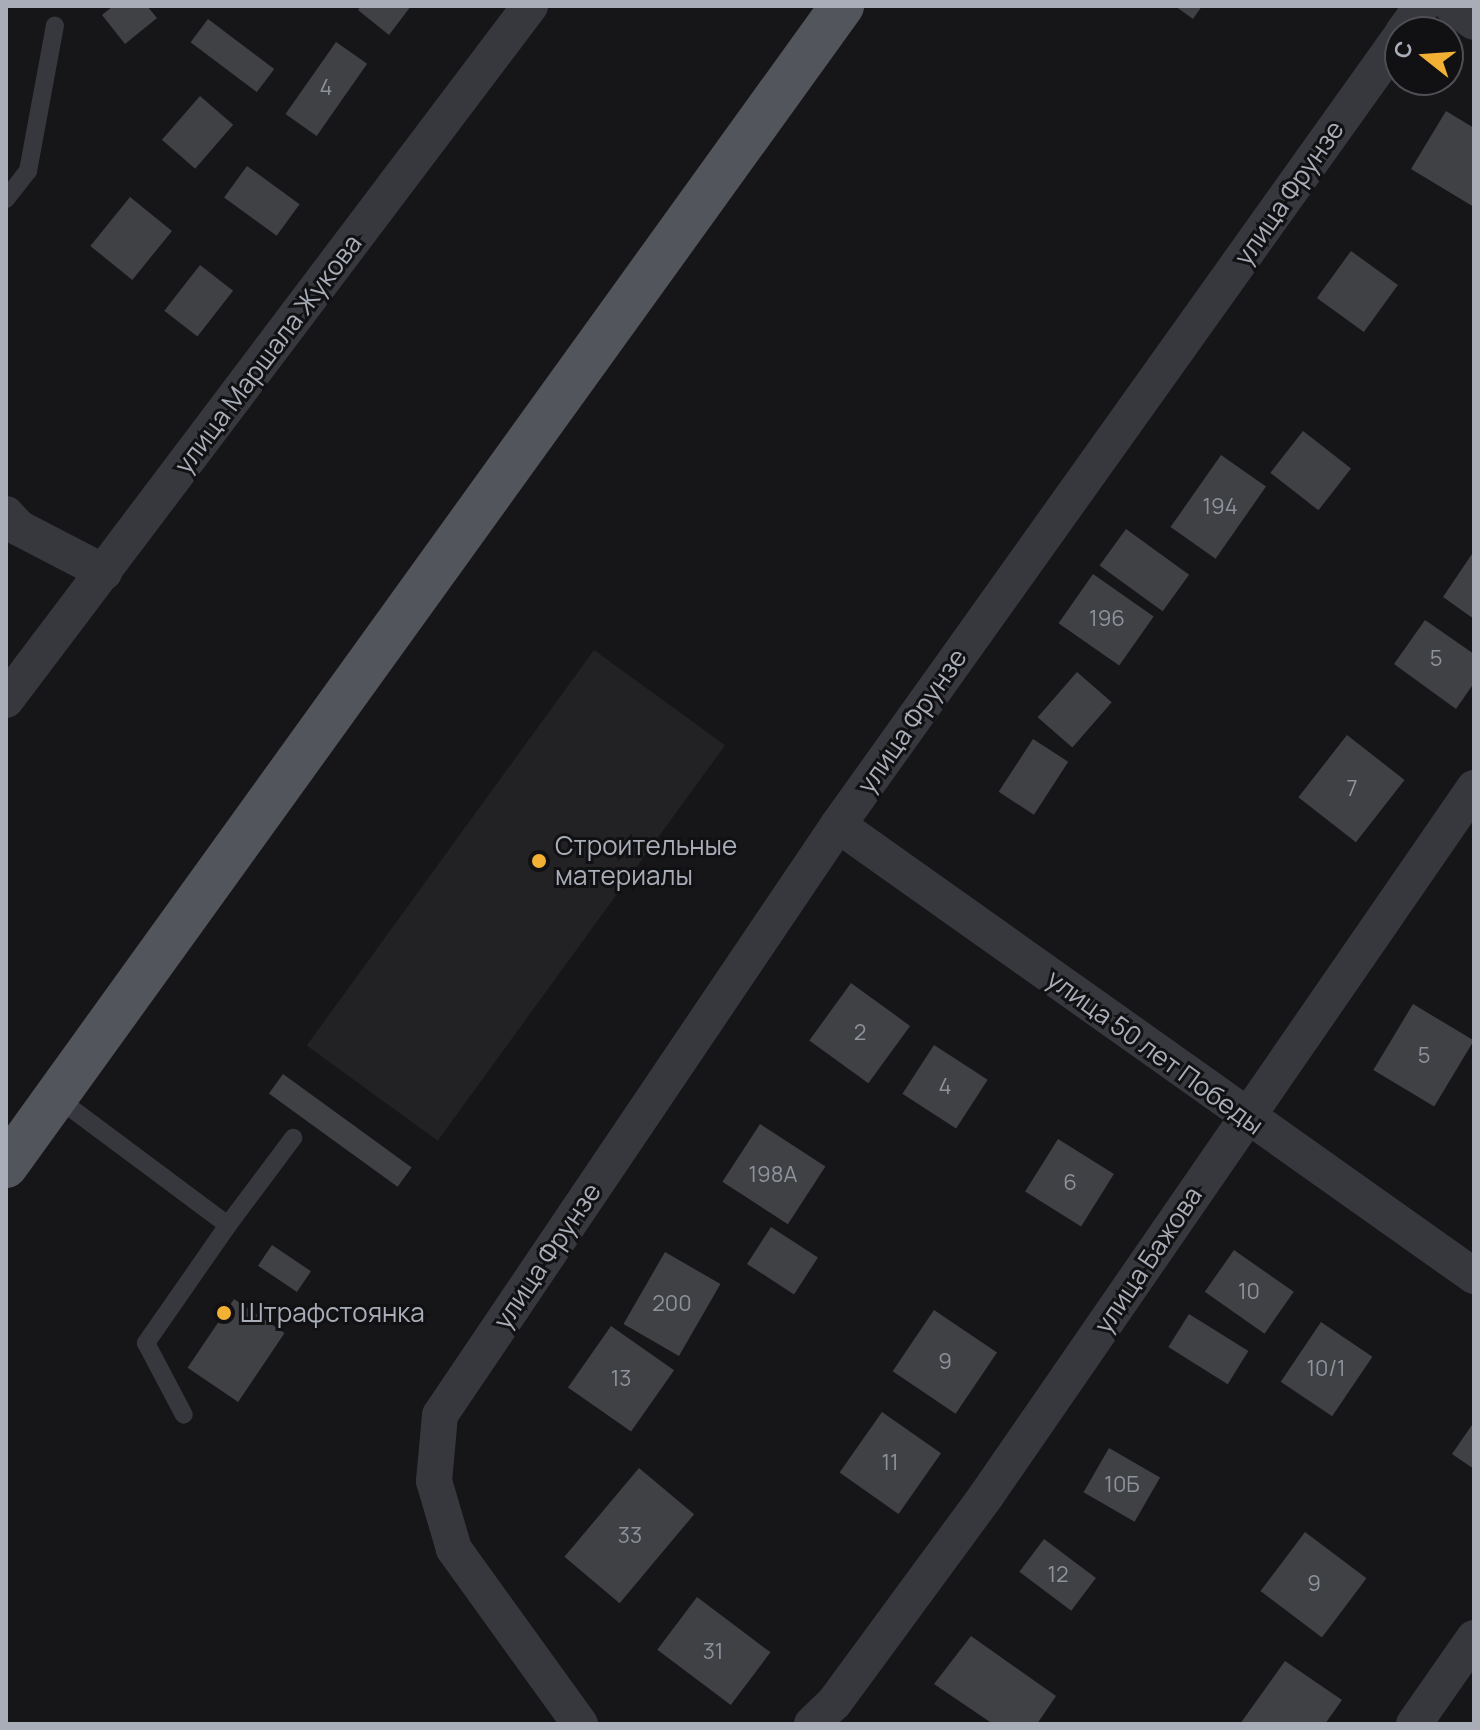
<!DOCTYPE html>
<meta charset="utf-8">
<style>
body{margin:0}
#map{position:relative;width:1480px;height:1730px;overflow:hidden;background:#161618;font-family:Manrope,sans-serif}
div>[style]{position:absolute}
.built>*{inset:0;background:#222225;transform-origin:0 0}
.building>*{inset:0;background:#404145;transform-origin:0 0}
.service>*{height:18px;margin:-9px;padding:0 9px;transform-origin:9px;border-radius:9px;background:#37383d}
.minor>*{height:36px;margin:-18px;padding:0 18px;transform-origin:18px;border-radius:18px;background:#37383d}
.primary>*{height:44px;margin:-22px;padding:0 22px;transform-origin:22px;border-radius:22px;background:#53555c}
.dots>*{width:22px;height:22px;translate:-50% -50%;box-sizing:border-box;border:4px solid #111113;border-radius:50%}
span{translate:-50% -50%;white-space:nowrap;text-align:center;line-height:1.15;-webkit-text-stroke:6px #111113;paint-order:stroke}
.number-label{font-size:22px;color:#8e929b}
.number-label span{-webkit-text-stroke-width:0}
.street-label{font-size:26px;color:#a8adb8}
.poi-label{font-size:26px;color:#a8adb8}
.left{translate:0 -50%;text-align:left}
.frame{position:absolute;inset:0;border:8px solid #a8adb8;pointer-events:none}
.north{position:absolute;left:1384px;top:16px;width:80px;height:80px;box-sizing:border-box;background:#111113;border:2px solid #4d4f55;border-radius:50%;rotate:287deg;font-size:22px;font-weight:700;line-height:32px;text-align:center;color:#a8adb8}
.north::after{content:'';display:block;margin:auto;width:28px;height:36px;background:#f2b134;clip-path:polygon(50% 0,100% 100%,50% 72%,0 100%)}
</style>
<div id="map">
<div class="built">
<div style="left:594px;top:650px;width:162px;height:489px;rotate:36deg"></div>
</div>
<div class="building">
<div style="clip-path:polygon(113px 6px,147px 6px,157px 18px,125px 44px,102px 15px)"></div>
<div style="clip-path:polygon(361px 6px,411px 6px,389px 35px,358px 10px)"></div>
<div style="clip-path:polygon(1175px 6px,1202px 6px,1193px 19px)"></div>
<div style="left:208px;top:19px;width:83px;height:29px;rotate:37deg"></div>
<div style="left:336px;top:42px;width:38px;height:88px;rotate:35deg"></div>
<div style="left:200px;top:96px;width:44px;height:58px;rotate:41deg"></div>
<div style="clip-path:polygon(1446px 111px,1474px 128px,1474px 207px,1411px 169px)"></div>
<div style="left:247px;top:166px;width:65px;height:39px;rotate:36deg"></div>
<div style="left:130px;top:197px;width:54px;height:63px;rotate:39deg"></div>
<div style="left:1351px;top:251px;width:58px;height:58px;rotate:36deg"></div>
<div style="left:200px;top:265px;width:42px;height:58px;rotate:38deg"></div>
<div style="left:1303px;top:431px;width:61px;height:53px;rotate:38deg"></div>
<div style="left:1221px;top:455px;width:55px;height:88px;rotate:35deg"></div>
<div style="left:1126px;top:529px;width:78px;height:45px;rotate:36deg"></div>
<div style="clip-path:polygon(1474px 551px,1474px 619px,1443px 597px)"></div>
<div style="left:1093px;top:574px;width:74px;height:60px;rotate:35deg"></div>
<div style="clip-path:polygon(1425px 620px,1474px 654px,1474px 683px,1456px 709px,1394px 664px)"></div>
<div style="left:1077px;top:672px;width:46px;height:60px;rotate:41deg"></div>
<div style="left:1347px;top:735px;width:73px;height:79px;rotate:38deg"></div>
<div style="left:1033px;top:739px;width:42px;height:63px;rotate:33deg"></div>
<div style="left:851px;top:983px;width:73px;height:71px;rotate:36deg"></div>
<div style="left:1413px;top:1004px;width:71px;height:77px;rotate:31deg"></div>
<div style="left:934px;top:1045px;width:64px;height:58px;rotate:33deg"></div>
<div style="left:283px;top:1074px;width:159px;height:24px;rotate:36deg"></div>
<div style="left:760px;top:1124px;width:78px;height:69px;rotate:33deg"></div>
<div style="left:1058px;top:1139px;width:66px;height:62px;rotate:32deg"></div>
<div style="left:771px;top:1227px;width:56px;height:44px;rotate:33deg"></div>
<div style="left:272px;top:1245px;width:47px;height:25px;rotate:34deg"></div>
<div style="left:1234px;top:1250px;width:73px;height:51px;rotate:35deg"></div>
<div style="left:665px;top:1252px;width:64px;height:83px;rotate:30deg"></div>
<div style="left:234px;top:1299px;width:61px;height:83px;rotate:34deg"></div>
<div style="left:934px;top:1310px;width:76px;height:74px;rotate:34deg"></div>
<div style="left:1189px;top:1314px;width:70px;height:39px;rotate:32deg"></div>
<div style="left:1321px;top:1322px;width:62px;height:72px;rotate:34deg"></div>
<div style="left:611px;top:1326px;width:77px;height:75px;rotate:35deg"></div>
<div style="left:882px;top:1412px;width:72px;height:74px;rotate:35deg"></div>
<div style="clip-path:polygon(1474px 1422px,1474px 1469px,1452px 1454px)"></div>
<div style="left:1109px;top:1448px;width:59px;height:51px;rotate:30deg"></div>
<div style="left:639px;top:1468px;width:72px;height:116px;rotate:40deg"></div>
<div style="left:1305px;top:1532px;width:77px;height:74px;rotate:37deg"></div>
<div style="left:1044px;top:1539px;width:65px;height:41px;rotate:37deg"></div>
<div style="left:697px;top:1597px;width:92px;height:66px;rotate:37deg"></div>
<div style="clip-path:polygon(971px 1636px,1056px 1696px,1037px 1724px,993px 1724px,934px 1684px)"></div>
<div style="clip-path:polygon(1285px 1661px,1342px 1700px,1325px 1724px,1240px 1724px)"></div>
</div>
<div class="service">
<div style="left:6px;top:199px;width:36px;rotate:-52deg"></div>
<div style="left:28px;top:171px;width:148px;rotate:-79.5deg"></div>
<div style="left:56px;top:1097px;width:214px;rotate:36.7deg"></div>
<div style="left:228px;top:1225px;width:144px;rotate:124.8deg"></div>
<div style="left:146px;top:1343px;width:81px;rotate:62.2deg"></div>
<div style="left:228px;top:1225px;width:109px;rotate:-53.2deg"></div>
</div>
<div class="minor">
<div style="left:1452px;top:6px;width:27px;rotate:36deg"></div>
<div style="left:1403px;top:32px;width:32px;rotate:-54deg"></div>
<div style="left:6px;top:514px;width:19px;rotate:47deg"></div>
<div style="left:19px;top:528px;width:96px;rotate:27.4deg"></div>
<div style="left:6px;top:700px;width:870px;rotate:-52.95deg"></div>
<div style="left:838px;top:825px;width:780px;rotate:35.34deg"></div>
<div style="left:580px;top:1724px;width:216px;rotate:-125.8deg"></div>
<div style="left:454px;top:1549px;width:71px;rotate:-106.4deg"></div>
<div style="left:434px;top:1481px;width:66px;rotate:-84.8deg"></div>
<div style="left:440px;top:1415px;width:712px;rotate:-56deg"></div>
<div style="left:838px;top:825px;width:968px;rotate:-54.5deg"></div>
<div style="left:812px;top:1724px;width:30px;rotate:-44deg"></div>
<div style="left:834px;top:1703px;width:257px;rotate:-53.7deg"></div>
<div style="left:986px;top:1496px;width:860px;rotate:-55.42deg"></div>
<div style="left:1414px;top:1724px;width:105px;rotate:-55.1deg"></div>
</div>
<div class="primary">
<div style="left:6px;top:1166px;width:1430px;rotate:-54.22deg"></div>
</div>
<div class="dots">
<div style="left:539px;top:861px;background:#f2b134"></div>
<div style="left:224px;top:1313px;background:#f2b134"></div>
</div>
<div class="number-label">
<span style="left:326px;top:88px">4</span>
<span style="left:1220px;top:507px">194</span>
<span style="left:1107px;top:619px">196</span>
<span style="left:1436px;top:659px">5</span>
<span style="left:1352px;top:789px">7</span>
<span style="left:860px;top:1033px">2</span>
<span style="left:1424px;top:1056px">5</span>
<span style="left:945px;top:1087px">4</span>
<span style="left:773px;top:1175px">198А</span>
<span style="left:1070px;top:1183px">6</span>
<span style="left:1249px;top:1292px">10</span>
<span style="left:672px;top:1304px">200</span>
<span style="left:945px;top:1362px">9</span>
<span style="left:1326px;top:1369px">10/1</span>
<span style="left:621px;top:1379px">13</span>
<span style="left:890px;top:1463px">11</span>
<span style="left:1122px;top:1485px">10Б</span>
<span style="left:630px;top:1536px">33</span>
<span style="left:1058px;top:1575px">12</span>
<span style="left:1314px;top:1584px">9</span>
<span style="left:713px;top:1652px">31</span>
</div>
<div class="street-label">
<span style="left:1289px;top:193px;rotate:-55deg">улица Фрунзе</span>
<span style="left:268px;top:354px;rotate:-53deg">улица Маршала Жукова</span>
<span style="left:912px;top:721px;rotate:-55deg">улица Фрунзе</span>
<span style="left:1155px;top:1052px;rotate:36deg">улица 50 лет Победы</span>
<span style="left:547px;top:1256px;rotate:-56deg">улица Фрунзе</span>
<span style="left:1148px;top:1260px;rotate:-56deg">улица Бажова</span>
</div>
<div class="poi-label">
<span class="left" style="left:555px;top:861px">Строительные<br>материалы</span>
<span class="left" style="left:240px;top:1313px">Штрафстоянка</span>
</div>
<div class="frame"></div>
<div class="north">С</div>
</div>
